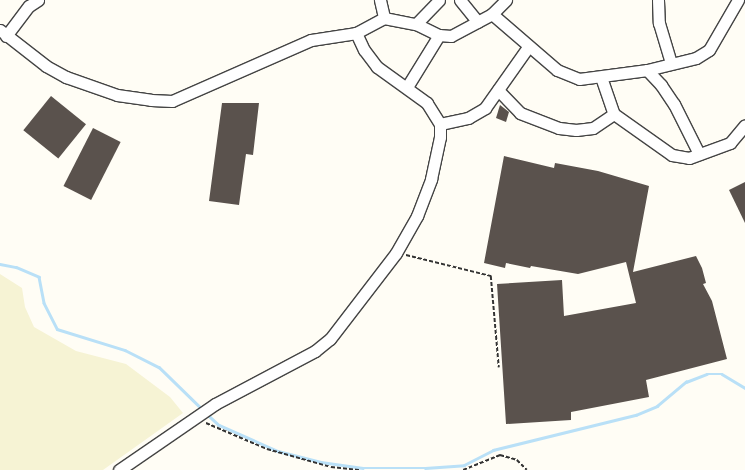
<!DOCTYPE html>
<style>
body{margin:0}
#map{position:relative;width:745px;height:470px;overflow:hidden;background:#fffdf5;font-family:"Source Serif 4",serif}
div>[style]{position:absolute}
.farmland>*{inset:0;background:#f6f3d4}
.stream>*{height:2.5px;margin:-1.25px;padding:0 1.25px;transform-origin:1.25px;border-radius:1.25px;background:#b9e0f7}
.building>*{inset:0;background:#5a524d;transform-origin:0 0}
.path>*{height:1.5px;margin-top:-0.75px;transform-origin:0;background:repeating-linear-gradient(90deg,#333 0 4px,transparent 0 6px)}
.roads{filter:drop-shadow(1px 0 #444) drop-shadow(-1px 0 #444) drop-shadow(0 1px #444) drop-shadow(0 -1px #444)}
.minor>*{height:11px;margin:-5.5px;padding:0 5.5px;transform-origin:5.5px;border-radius:5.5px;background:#fff}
span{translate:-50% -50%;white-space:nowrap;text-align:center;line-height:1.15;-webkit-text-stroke:4px #fff;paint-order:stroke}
</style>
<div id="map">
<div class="farmland">
<div style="clip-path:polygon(0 274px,22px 288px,25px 307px,34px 327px,76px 351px,126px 364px,170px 397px,183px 413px,103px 470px,0 470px)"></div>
</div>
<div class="stream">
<div style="left:0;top:264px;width:16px;rotate:11deg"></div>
<div style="left:16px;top:267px;width:25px;rotate:23deg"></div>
<div style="left:39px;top:277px;width:26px;rotate:79deg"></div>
<div style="left:44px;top:303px;width:29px;rotate:63deg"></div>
<div style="left:57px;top:329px;width:71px;rotate:17.2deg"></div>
<div style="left:125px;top:350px;width:38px;rotate:27deg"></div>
<div style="left:159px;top:367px;width:60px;rotate:44.3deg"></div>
<div style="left:207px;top:414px;width:16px;rotate:43deg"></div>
<div style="left:219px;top:425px;width:64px;rotate:23.8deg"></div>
<div style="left:278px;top:451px;width:44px;rotate:14.3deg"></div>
<div style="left:321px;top:462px;width:42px;rotate:8.1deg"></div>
<div style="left:363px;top:468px;width:62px"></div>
<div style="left:425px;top:468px;width:39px;rotate:-4deg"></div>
<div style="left:464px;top:465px;width:33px;rotate:-27deg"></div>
<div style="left:493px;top:450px;width:147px;rotate:-13.8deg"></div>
<div style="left:636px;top:415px;width:23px;rotate:-23deg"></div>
<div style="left:657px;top:406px;width:38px;rotate:-40deg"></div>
<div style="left:686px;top:382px;width:22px;rotate:-21deg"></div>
<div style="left:707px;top:374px;width:15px"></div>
<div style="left:722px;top:374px;width:27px;rotate:31deg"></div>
</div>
<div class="building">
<div style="left:51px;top:96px;width:45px;height:44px;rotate:39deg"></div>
<div style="clip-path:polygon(222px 103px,259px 103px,253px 155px,246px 154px,239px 205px,209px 201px)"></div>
<div style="clip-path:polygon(500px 105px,509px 112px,506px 122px,496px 118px)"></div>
<div style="left:93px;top:128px;width:31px;height:65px;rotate:27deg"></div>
<div style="clip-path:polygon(504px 156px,554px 168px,555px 163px,598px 171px,649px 186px,633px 272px,696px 256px,702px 268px,706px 283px,703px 284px,712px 301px,727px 359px,646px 380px,649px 397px,571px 412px,571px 420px,506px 424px,497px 284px,562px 280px,564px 316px,636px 303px,626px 262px,578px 274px,531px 266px,530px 268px,506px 263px,505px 268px,484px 263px)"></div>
<div style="clip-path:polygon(745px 182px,745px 223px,729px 190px)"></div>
</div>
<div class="path">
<div style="left:406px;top:255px;width:88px;rotate:13.9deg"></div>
<div style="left:491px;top:276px;width:92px;rotate:85deg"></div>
<div style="left:206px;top:423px;width:66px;rotate:23.1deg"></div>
<div style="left:267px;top:449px;width:66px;rotate:15.7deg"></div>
<div style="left:331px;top:467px;width:30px;rotate:6deg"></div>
<div style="left:463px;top:470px;width:40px;rotate:-22deg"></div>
<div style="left:500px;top:455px;width:18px;rotate:16deg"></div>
<div style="left:517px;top:460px;width:14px;rotate:45deg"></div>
</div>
<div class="roads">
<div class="minor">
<div style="left:380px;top:0;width:18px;rotate:77deg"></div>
<div style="left:460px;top:0;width:28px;rotate:51deg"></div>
<div style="left:658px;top:0;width:23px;rotate:88deg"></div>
<div style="left:659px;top:23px;width:42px;rotate:73.3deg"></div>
<div style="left:492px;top:14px;width:86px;rotate:40.7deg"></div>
<div style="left:557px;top:70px;width:24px;rotate:22deg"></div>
<div style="left:579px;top:79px;width:69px;rotate:-7.5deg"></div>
<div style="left:647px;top:70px;width:21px;rotate:47deg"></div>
<div style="left:661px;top:85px;width:23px;rotate:56deg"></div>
<div style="left:674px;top:104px;width:56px;rotate:63.4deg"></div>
<div style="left:416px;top:24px;width:33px;rotate:-46deg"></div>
<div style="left:0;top:30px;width:58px;rotate:38deg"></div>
<div style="left:46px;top:66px;width:23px;rotate:29deg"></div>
<div style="left:66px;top:77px;width:54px;rotate:19.4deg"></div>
<div style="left:117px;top:95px;width:34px;rotate:8deg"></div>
<div style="left:151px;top:100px;width:21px;rotate:3deg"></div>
<div style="left:172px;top:101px;width:152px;rotate:-23.7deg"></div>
<div style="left:311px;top:40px;width:46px;rotate:-8.8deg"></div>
<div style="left:356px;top:33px;width:32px;rotate:-28deg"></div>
<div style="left:384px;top:18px;width:33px;rotate:11deg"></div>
<div style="left:416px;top:24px;width:25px;rotate:26deg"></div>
<div style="left:439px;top:35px;width:12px;rotate:5deg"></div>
<div style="left:451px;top:36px;width:47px;rotate:-28.2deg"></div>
<div style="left:492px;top:14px;width:20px;rotate:-45deg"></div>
<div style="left:6px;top:36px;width:38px;rotate:-53deg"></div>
<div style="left:29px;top:6px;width:11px;rotate:-34deg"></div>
<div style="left:647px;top:70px;width:50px;rotate:-13.8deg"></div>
<div style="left:696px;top:58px;width:15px;rotate:-32deg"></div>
<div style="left:709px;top:50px;width:58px;rotate:-59.9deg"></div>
<div style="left:601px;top:77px;width:39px;rotate:71deg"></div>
<div style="left:614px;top:114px;width:71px;rotate:35.3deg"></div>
<div style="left:672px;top:155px;width:17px;rotate:10deg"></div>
<div style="left:689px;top:158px;width:44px;rotate:-20.1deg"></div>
<div style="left:730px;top:143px;width:23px;rotate:-50deg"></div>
<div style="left:407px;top:87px;width:61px;rotate:-58.4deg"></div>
<div style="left:498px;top:90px;width:32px;rotate:46deg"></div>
<div style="left:520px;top:113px;width:42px;rotate:21deg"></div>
<div style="left:559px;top:128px;width:17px;rotate:7deg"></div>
<div style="left:576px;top:130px;width:17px;rotate:-7deg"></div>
<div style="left:593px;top:128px;width:25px;rotate:-34deg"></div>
<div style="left:440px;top:124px;width:29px;rotate:-12deg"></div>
<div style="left:468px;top:118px;width:20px;rotate:-30deg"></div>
<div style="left:485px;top:108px;width:75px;rotate:-54.8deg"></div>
<div style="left:119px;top:470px;width:116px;rotate:-34.5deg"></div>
<div style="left:215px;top:404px;width:113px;rotate:-27.9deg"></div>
<div style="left:315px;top:351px;width:19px;rotate:-39deg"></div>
<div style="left:330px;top:339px;width:108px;rotate:-52.5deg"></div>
<div style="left:396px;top:253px;width:43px;rotate:-60.4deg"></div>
<div style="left:417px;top:216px;width:40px;rotate:-69deg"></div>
<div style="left:431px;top:179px;width:43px;rotate:-77.9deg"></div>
<div style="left:440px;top:137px;width:13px;rotate:-90deg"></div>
<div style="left:440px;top:124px;width:25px;rotate:-122deg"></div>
<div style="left:427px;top:103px;width:62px;rotate:-144.2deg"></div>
<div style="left:377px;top:67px;width:21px;rotate:-127deg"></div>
<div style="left:364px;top:50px;width:19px;rotate:-115deg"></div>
</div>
</div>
</div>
